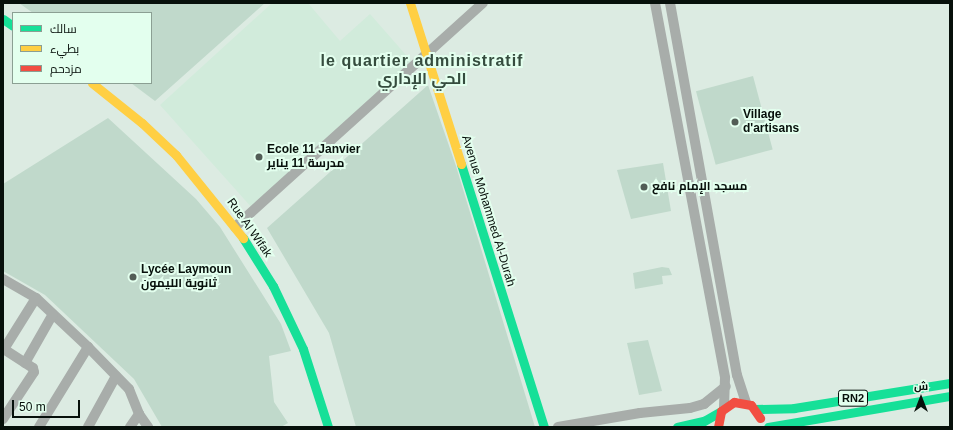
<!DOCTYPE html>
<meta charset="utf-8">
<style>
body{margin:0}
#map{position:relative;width:953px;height:430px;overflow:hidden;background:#dcebe2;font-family:Helvetica,Cairo,sans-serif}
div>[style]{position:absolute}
.built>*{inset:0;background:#d1ebdb}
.building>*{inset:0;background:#c0d9cb;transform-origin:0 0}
.street>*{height:10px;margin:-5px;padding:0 5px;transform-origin:5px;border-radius:5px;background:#a8adaa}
.fast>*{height:9px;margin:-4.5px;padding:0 4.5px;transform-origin:4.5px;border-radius:4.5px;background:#16e098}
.slow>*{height:9px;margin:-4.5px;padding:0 4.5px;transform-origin:4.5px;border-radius:4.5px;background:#ffcf43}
.jam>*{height:9px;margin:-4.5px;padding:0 4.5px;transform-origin:4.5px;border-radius:4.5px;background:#f24e42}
.dots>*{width:11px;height:11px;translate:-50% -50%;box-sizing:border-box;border:2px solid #e3ffee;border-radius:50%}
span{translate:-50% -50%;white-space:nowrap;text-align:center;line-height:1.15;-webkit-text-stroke:4px #e3ffee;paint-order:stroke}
.shield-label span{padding:1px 3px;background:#e3ffee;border:1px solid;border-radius:3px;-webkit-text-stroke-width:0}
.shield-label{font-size:11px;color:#07100b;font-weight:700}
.poi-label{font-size:12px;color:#07100b;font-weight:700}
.left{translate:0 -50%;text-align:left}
.street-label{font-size:12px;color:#07100b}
.district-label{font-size:16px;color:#354c3e;font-weight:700;letter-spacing:1px}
.frame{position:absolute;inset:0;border:4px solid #07100b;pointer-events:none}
.legend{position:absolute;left:12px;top:12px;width:140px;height:72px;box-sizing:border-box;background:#e3ffee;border:1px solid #8b9f93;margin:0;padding:5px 7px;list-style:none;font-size:12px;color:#07100b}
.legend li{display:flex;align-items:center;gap:8px;height:20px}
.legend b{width:20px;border:1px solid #8b9f93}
.north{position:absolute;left:901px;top:378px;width:40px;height:40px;-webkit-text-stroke:3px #e3ffee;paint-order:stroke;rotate:0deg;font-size:11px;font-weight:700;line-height:16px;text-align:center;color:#07100b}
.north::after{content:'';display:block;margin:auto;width:14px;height:18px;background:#07100b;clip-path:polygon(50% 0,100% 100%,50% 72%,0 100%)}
.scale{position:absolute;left:12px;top:400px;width:68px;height:18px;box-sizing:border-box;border:2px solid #07100b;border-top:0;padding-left:5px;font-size:12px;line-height:14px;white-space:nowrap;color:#07100b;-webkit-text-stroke:3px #e3ffee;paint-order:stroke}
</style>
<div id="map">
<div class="built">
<div style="clip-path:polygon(272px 3px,308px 3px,340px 41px,370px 14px,413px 63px,253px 209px,160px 105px)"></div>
</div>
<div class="building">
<div style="clip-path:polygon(19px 3px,265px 3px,155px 101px,131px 83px,151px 83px,151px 13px,33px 13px)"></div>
<div style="left:753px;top:76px;width:76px;height:59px;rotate:75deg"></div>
<div style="clip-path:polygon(428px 85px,456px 166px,535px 427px,356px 427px,329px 333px,267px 228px)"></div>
<div style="clip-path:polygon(108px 118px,196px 199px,220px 227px,281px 324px,291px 351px,269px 356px,274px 402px,288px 423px,281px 427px,162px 427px,134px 379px,45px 295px,3px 271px,3px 184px)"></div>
<div style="clip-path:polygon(663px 163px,671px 211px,631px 219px,617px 170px)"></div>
<div style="clip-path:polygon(662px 267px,669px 268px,672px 275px,662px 276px,663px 284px,635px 289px,633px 273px)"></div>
<div style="clip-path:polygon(648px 340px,662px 391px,639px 395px,627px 343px)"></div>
</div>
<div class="street">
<div style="left:655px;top:3px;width:381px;rotate:79.4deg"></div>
<div style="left:725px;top:378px;width:29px;rotate:92deg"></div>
<div style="left:670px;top:3px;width:378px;rotate:79.8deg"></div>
<div style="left:737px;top:375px;width:29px;rotate:72deg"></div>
<div style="left:235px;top:227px;width:334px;rotate:-42.1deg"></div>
<div style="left:3px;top:279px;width:38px;rotate:30deg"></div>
<div style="left:36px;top:298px;width:71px;rotate:43.3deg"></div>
<div style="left:88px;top:347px;width:59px;rotate:45.7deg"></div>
<div style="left:129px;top:389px;width:27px;rotate:68deg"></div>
<div style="left:139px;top:414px;width:16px;rotate:55deg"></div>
<div style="left:25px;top:363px;width:56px;rotate:-60.3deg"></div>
<div style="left:3px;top:419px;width:56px;rotate:-56.6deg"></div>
<div style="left:34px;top:372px;width:4px;rotate:-104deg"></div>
<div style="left:33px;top:368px;width:35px;rotate:-147deg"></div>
<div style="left:4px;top:349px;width:60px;rotate:-57.9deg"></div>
<div style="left:39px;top:427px;width:94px;rotate:-58.5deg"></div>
<div style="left:88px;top:427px;width:58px;rotate:-61.2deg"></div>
<div style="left:130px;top:427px;width:16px;rotate:-55deg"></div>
<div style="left:558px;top:427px;width:83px;rotate:-9.7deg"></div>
<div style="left:640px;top:413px;width:50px;rotate:-5.7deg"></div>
<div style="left:690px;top:408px;width:15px;rotate:-16deg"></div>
<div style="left:704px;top:404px;width:28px;rotate:-39deg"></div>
</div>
<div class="fast">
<div style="left:3px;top:19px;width:12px;rotate:35deg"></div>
<div style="left:461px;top:164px;width:276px;rotate:72.5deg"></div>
<div style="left:243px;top:238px;width:57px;rotate:58deg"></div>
<div style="left:273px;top:286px;width:70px;rotate:64.5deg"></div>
<div style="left:303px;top:349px;width:82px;rotate:72.2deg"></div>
<div style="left:755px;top:409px;width:39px;rotate:-1deg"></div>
<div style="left:794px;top:408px;width:158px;rotate:-9.1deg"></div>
<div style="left:677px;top:427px;width:28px;rotate:-13deg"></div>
<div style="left:704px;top:421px;width:20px;rotate:-30deg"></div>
<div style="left:768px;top:427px;width:185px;rotate:-9.7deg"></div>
</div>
<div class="slow">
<div style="left:410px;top:3px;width:169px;rotate:72.4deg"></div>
<div style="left:92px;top:83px;width:64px;rotate:38.7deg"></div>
<div style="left:142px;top:123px;width:47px;rotate:43.3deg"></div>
<div style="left:176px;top:155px;width:107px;rotate:51.1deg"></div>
</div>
<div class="jam">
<div style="left:718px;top:427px;width:16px;rotate:-79deg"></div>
<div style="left:721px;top:411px;width:16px;rotate:-35deg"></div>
<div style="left:734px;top:402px;width:17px;rotate:10deg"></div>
<div style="left:751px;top:405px;width:16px;rotate:55deg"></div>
</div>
<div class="dots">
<div style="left:735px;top:122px;background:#525d56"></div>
<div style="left:259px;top:157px;background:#525d56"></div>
<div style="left:644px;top:187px;background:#525d56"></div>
<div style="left:133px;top:277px;background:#525d56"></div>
</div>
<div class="shield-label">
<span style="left:853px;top:398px">RN2</span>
</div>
<div class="poi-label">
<span class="left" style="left:743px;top:122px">Village<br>d'artisans</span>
<span class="left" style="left:267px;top:157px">Ecole 11 Janvier<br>مدرسة 11 يناير</span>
<span class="left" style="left:652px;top:187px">مسجد الإمام نافع</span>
<span class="left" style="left:141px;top:277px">Lycée Laymoun<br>ثانوية الليمون</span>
</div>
<div class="street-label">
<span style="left:488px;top:211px;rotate:73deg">Avenue Mohammed Al-Durah</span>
<span style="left:249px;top:228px;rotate:55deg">Rue Al Wifak</span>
</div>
<div class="district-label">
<span style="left:422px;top:70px">le quartier administratif<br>الحي الإداري</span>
</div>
<div class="frame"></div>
<ul class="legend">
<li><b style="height:5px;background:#16e098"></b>سالك</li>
<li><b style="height:5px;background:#ffcf43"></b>بطيء</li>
<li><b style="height:5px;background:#f24e42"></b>مزدحم</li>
</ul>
<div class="north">ش</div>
<div class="scale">50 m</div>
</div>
